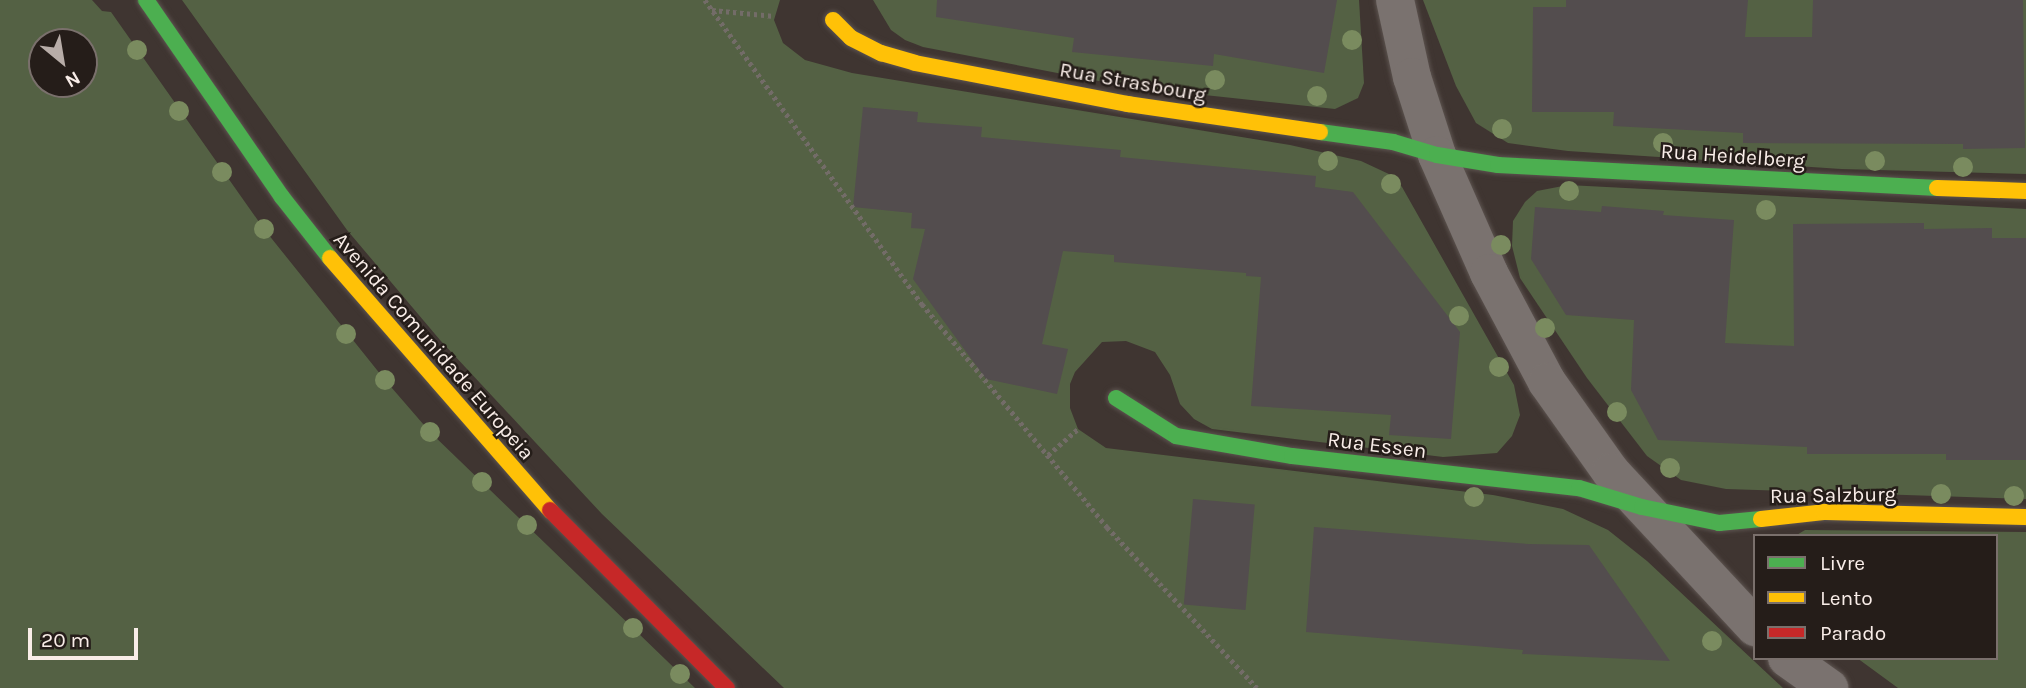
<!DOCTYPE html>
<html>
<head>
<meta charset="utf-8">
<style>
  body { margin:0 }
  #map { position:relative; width:2026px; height:688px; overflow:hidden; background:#3f3531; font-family:Karla,sans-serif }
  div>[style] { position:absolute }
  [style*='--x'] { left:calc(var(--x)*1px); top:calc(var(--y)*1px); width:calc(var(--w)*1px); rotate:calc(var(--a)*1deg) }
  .green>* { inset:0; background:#546144 }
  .building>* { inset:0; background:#534d4e; transform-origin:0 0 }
  .path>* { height:4.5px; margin-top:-2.25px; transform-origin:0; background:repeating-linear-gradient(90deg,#736c68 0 3.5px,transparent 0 7px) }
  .roads { filter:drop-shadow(0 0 2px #5c534f) drop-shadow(0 0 2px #5c534f) }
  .street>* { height:38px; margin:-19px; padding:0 19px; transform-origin:19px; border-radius:19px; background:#7a726f }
  .fast>* { height:16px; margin:-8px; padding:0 8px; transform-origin:8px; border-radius:8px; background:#4caf50 }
  .slow>* { height:16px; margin:-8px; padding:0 8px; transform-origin:8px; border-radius:8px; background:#ffc107 }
  .jam>* { height:16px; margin:-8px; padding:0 8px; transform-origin:8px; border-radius:8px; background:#c62828 }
  .trees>* { width:20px; height:20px; margin:-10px; border-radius:50%; background:#7a8b5f }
  span { translate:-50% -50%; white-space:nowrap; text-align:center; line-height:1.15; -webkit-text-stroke:5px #251d19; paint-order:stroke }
  .street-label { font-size:21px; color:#f9ede8 }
  .legend { position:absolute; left:1753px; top:534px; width:245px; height:126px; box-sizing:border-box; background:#251d19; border:2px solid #7a706c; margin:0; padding:9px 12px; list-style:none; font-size:21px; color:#f9ede8 }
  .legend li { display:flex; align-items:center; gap:14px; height:35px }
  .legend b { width:35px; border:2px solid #7a706c }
  .north { position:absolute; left:28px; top:28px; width:70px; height:70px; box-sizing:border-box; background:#251d19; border:2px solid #7a706c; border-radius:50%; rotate:150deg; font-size:19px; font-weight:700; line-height:28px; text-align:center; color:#f9ede8 }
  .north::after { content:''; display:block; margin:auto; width:24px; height:32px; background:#b8ada8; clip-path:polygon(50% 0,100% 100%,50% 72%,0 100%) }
  .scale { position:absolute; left:28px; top:628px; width:110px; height:32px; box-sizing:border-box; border:4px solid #f9ede8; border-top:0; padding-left:9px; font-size:21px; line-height:24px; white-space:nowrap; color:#f9ede8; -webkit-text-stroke:5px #251d19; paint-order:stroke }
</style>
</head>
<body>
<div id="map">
  <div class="green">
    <div style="clip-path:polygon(evenodd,0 0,92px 0,102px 11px,111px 12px,264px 229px,385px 380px,430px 432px,695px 688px,0 688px,0 0,42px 42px,84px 42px,84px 84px,42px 84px,42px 42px)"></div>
    <div style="clip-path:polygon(182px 0,780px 0,774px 20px,783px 43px,805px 60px,852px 73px,1290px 145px,1361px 161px,1391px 175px,1402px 187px,1514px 385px,1520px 415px,1512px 436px,1497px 453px,1443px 457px,1212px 429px,1194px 419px,1180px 404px,1170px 375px,1155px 352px,1126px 341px,1102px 342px,1075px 372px,1070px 384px,1070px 408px,1078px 429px,1106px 448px,1493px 495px,1563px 509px,1608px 530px,1647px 561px,1783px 688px,784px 688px,602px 514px,440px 340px,347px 230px)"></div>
    <div style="clip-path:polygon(873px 0,1359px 0,1364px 83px,1358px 98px,1335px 109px,1130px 87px,923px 47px,905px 40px,891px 30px)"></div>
    <div style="clip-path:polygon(1423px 0,2026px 0,2026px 174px,1841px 169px,1568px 151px,1508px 143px,1476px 123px,1456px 86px)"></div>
    <div style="clip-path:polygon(1568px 185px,2026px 209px,2026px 499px,1726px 489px,1681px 480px,1647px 456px,1587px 378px,1520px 278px,1512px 246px,1513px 221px,1525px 202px,1537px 191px)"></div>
    <div style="clip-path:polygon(1805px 530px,2026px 532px,2026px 688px,1898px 688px,1857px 658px,1996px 658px,1996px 536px,1795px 536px)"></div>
  </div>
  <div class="building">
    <div style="clip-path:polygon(937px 0,1337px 0,1324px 73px,1214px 54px,1213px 66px,1072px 52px,1074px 38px,936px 17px)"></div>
    <div style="clip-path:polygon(1566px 0,1748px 0,1745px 37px,1812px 37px,1813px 0,2023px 0,2025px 148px,1963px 149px,1963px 144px,1743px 143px,1743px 133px,1613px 126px,1614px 112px,1532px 112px,1533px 7px,1566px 7px)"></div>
    <div style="clip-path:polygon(863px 107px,918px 112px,917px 122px,982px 127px,981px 137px,1121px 150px,1120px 157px,1316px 176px,1315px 187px,1353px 192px,1460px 332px,1451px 439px,1389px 435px,1391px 415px,1251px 406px,1261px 277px,1246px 276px,1246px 273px,1114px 262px,1114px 255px,1063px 251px,1042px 344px,1068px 349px,1057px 394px,986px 379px,913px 279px,925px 229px,911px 228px,912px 213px,853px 207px)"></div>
    <div style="clip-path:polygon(1602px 206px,1664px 211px,1663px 215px,1734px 220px,1725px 343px,1794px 346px,1793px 224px,1924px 223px,1924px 229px,1992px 228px,1992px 238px,2026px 238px,2026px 460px,1946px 460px,1946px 454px,1807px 454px,1807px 447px,1658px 440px,1631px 390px,1634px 320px,1566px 315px,1531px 259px,1535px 207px,1601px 212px)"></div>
    <div style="left:1193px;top:499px;width:62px;height:106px;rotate:5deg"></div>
    <div style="clip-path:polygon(1314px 527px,1528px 544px,1589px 545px,1670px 661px,1522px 654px,1523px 650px,1306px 632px)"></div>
  </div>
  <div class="path">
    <div style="--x:705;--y:0;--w:374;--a:54.5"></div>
    <div style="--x:922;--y:304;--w:290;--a:50.3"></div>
    <div style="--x:1107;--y:527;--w:220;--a:47"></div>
    <div style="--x:712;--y:10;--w:62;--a:5.5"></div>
    <div style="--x:1048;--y:455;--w:40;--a:-41"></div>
  </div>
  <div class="roads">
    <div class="street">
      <div style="--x:1395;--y:0;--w:79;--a:77.6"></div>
      <div style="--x:1412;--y:77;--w:82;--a:72.2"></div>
      <div style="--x:1437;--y:155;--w:129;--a:66.2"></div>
      <div style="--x:1489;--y:273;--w:123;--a:62"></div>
      <div style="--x:1547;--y:382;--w:110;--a:54.6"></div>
      <div style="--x:1611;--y:472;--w:212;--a:47.1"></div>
      <div style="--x:1787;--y:658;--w:52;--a:35.5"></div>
    </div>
    <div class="fast">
      <div style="--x:146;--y:0;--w:239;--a:55.4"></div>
      <div style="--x:282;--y:197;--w:78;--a:51.8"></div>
      <div style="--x:1320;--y:132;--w:74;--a:7.8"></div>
      <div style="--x:1393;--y:142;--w:46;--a:16.5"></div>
      <div style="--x:1437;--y:155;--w:62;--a:9.3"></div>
      <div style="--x:1498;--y:165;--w:440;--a:3"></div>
      <div style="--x:1116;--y:398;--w:71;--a:32.3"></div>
      <div style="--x:1176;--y:436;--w:118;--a:9.8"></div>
      <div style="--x:1292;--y:456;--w:289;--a:6.4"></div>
      <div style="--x:1579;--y:488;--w:66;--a:16.8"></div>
      <div style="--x:1642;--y:507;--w:79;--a:11.7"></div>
      <div style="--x:1719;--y:523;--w:42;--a:-5.4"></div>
    </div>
    <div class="slow">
      <div style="--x:833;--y:20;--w:25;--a:45"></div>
      <div style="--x:851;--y:38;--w:34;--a:27"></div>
      <div style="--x:881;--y:53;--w:35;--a:16"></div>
      <div style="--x:915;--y:63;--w:217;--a:10.9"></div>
      <div style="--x:1128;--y:104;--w:194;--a:8.3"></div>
      <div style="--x:1937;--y:188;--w:89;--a:1.9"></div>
      <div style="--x:330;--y:258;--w:335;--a:48.9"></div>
      <div style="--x:1761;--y:519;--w:63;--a:-6.3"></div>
      <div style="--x:1824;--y:512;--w:202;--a:1.4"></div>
    </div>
    <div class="jam">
      <div style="--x:550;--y:510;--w:251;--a:45.2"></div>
    </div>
  </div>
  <div class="trees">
    <div style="left:1352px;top:40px"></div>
    <div style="left:137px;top:50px"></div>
    <div style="left:1215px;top:80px"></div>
    <div style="left:1317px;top:96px"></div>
    <div style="left:179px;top:111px"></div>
    <div style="left:1502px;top:129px"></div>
    <div style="left:1663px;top:143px"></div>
    <div style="left:1328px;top:161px"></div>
    <div style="left:1875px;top:161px"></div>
    <div style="left:1963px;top:167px"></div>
    <div style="left:222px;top:172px"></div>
    <div style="left:1391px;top:184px"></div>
    <div style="left:1569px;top:191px"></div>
    <div style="left:1766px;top:210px"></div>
    <div style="left:264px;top:229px"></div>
    <div style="left:1501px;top:245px"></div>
    <div style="left:1459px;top:316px"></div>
    <div style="left:1545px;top:328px"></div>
    <div style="left:346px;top:334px"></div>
    <div style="left:1499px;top:367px"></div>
    <div style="left:385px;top:380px"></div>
    <div style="left:1617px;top:412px"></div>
    <div style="left:430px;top:432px"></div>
    <div style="left:1670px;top:468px"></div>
    <div style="left:482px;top:482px"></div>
    <div style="left:1941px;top:494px"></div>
    <div style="left:2014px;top:496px"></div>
    <div style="left:1474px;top:497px"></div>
    <div style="left:527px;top:525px"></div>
    <div style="left:633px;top:628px"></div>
    <div style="left:1712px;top:641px"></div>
    <div style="left:680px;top:674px"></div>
  </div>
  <div class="street-label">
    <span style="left:1133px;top:82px;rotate:10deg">Rua Strasbourg</span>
    <span style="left:1733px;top:156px;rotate:4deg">Rua Heidelberg</span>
    <span style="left:434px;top:346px;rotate:49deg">Avenida Comunidade Europeia</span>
    <span style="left:1377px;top:445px;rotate:7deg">Rua Essen</span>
    <span style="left:1833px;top:495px;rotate:-1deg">Rua Salzburg</span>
  </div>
  <ul class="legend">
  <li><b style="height:9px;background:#4caf50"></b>Livre</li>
  <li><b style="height:9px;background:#ffc107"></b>Lento</li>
  <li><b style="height:9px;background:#c62828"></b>Parado</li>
  </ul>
  <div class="north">N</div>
  <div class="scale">20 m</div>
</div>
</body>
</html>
